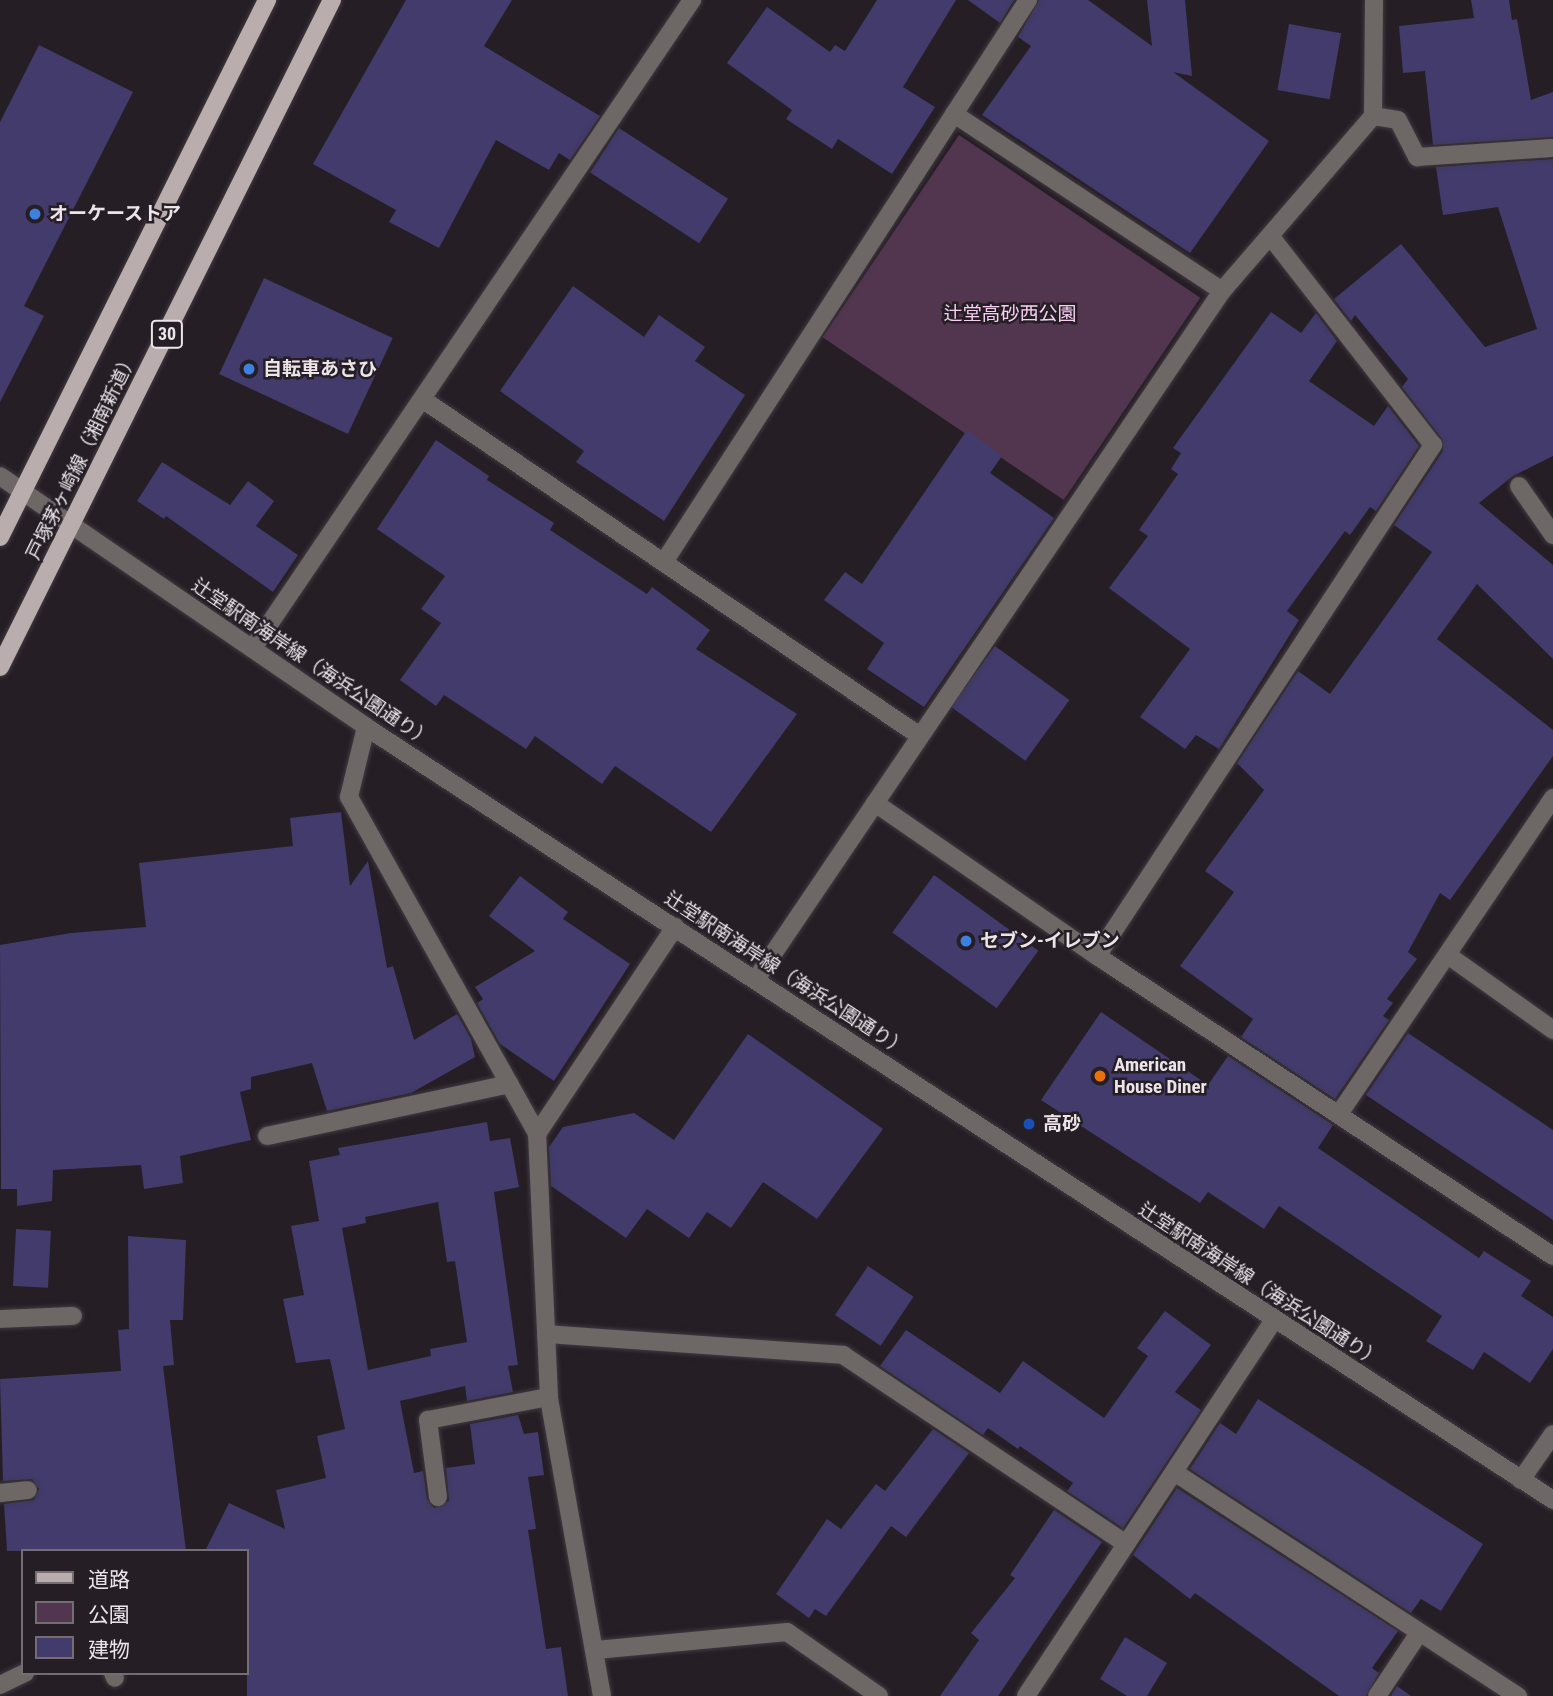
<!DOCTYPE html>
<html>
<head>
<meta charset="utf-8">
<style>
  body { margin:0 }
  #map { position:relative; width:1553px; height:1696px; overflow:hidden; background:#251e25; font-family:"Roboto Condensed","Noto Sans JP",sans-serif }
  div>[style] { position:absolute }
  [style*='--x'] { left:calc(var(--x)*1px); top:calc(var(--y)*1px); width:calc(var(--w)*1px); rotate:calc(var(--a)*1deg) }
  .green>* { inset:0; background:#52364f; transform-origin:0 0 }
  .building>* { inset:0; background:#423b6c; transform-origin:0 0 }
  .roads { filter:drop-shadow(0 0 2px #413a41) drop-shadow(0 0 2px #413a41) }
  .service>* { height:18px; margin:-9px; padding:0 9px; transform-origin:9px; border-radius:9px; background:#6d6766 }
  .minor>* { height:18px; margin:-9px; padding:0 9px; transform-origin:9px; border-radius:9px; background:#6d6766 }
  .tertiary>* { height:18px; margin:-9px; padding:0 9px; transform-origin:9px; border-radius:9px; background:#6d6766 }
  .primary>* { height:18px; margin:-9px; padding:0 9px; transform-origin:9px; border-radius:9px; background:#baadad }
  .dots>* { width:19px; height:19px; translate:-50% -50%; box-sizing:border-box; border:4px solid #251e25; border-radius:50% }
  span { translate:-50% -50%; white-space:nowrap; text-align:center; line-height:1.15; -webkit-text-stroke:5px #251e25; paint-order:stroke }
  .shield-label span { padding:2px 5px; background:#251e25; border:2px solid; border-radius:5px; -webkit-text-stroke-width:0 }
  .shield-label { font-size:18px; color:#ebe5ea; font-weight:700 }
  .poi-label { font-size:19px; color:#ebe5ea; font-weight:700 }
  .left { translate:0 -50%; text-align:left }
  .park-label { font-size:19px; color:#f8cef3 }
  .street-label { font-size:19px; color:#ebe5ea }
  .legend { position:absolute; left:21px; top:1549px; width:228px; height:126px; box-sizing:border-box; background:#251e25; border:2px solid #746e74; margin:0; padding:9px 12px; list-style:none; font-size:21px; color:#ebe5ea }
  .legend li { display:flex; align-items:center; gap:14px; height:35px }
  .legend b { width:35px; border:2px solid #746e74 }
</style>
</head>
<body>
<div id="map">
  <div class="green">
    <div style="left:959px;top:135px;width:291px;height:244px;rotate:34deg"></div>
  </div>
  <div class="building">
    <div style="clip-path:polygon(406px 0,512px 0,484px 46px,600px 116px,570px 160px,559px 153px,549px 170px,496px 140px,439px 248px,389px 222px,396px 210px,313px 164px)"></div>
    <div style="clip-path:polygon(877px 0,956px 0,903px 87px,935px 107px,892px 174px,838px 139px,832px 149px,786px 119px,792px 110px,727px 63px,767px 7px,830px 52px,835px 45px,845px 51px)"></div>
    <div style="clip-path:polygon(968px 0,1014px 0,1000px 23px)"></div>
    <div style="clip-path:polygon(1039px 0,1088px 0,1152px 46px,1147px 0,1185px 0,1192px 76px,1173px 72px,1269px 141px,1190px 253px,982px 115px,1031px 46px,1018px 37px)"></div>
    <div style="clip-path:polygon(1471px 0,1509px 0,1512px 20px,1517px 19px,1531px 100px,1553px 92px,1553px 137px,1433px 145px,1425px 71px,1403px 73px,1399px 26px,1474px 18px)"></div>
    <div style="left:1289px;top:24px;width:53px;height:67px;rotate:10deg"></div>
    <div style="clip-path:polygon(39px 45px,133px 92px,24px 306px,44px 316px,0 402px,0 122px)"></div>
    <div style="left:619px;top:128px;width:130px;height:53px;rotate:33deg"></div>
    <div style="clip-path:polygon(1553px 159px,1553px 456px,1513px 476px,1479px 503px,1553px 565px,1553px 659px,1477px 584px,1437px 639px,1553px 730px,1553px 756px,1450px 900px,1440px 893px,1408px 952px,1417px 959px,1387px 999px,1393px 1003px,1383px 1016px,1389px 1020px,1335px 1099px,1241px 1037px,1253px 1019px,1180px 966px,1234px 892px,1205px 871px,1264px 790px,1237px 763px,1298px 671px,1330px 694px,1432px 552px,1394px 525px,1443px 451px,1442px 439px,1402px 387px,1408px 379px,1355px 315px,1351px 321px,1334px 299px,1401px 244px,1485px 347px,1537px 329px,1498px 207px,1443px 215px,1436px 167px)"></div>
    <div style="left:264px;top:278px;width:142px;height:106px;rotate:25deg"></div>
    <div style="clip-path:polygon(573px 286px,644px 337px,659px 315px,705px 347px,695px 361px,745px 395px,664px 521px,576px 462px,584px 451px,500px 391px)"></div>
    <div style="clip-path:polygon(1271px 312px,1301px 333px,1316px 313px,1337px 341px,1309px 381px,1374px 426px,1388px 406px,1419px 446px,1376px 511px,1370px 507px,1350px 535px,1345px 531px,1287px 611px,1299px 620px,1219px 749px,1196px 735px,1185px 749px,1140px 717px,1190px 649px,1109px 588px,1148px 536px,1139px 530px,1178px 474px,1171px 469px,1181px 453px,1173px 448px)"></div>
    <div style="clip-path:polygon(967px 430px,1002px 456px,990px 473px,1054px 518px,924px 707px,867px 669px,884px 643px,824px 600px,845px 572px,862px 584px)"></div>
    <div style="clip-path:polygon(436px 440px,489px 476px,487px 480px,554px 523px,550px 530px,647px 594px,652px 587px,710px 630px,696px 649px,797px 714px,711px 832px,615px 766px,602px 784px,535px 736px,526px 749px,444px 695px,436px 706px,400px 680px,441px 623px,421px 609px,445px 576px,377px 529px)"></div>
    <div style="clip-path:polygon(162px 462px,230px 505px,248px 481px,274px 501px,256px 526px,298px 555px,273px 592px,166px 516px,164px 519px,137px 501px)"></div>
    <div style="left:995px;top:646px;width:92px;height:75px;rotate:36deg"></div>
    <div style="clip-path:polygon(341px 812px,350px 886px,368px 861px,387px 968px,393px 966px,414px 1040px,457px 1014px,471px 1039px,475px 1057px,411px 1093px,327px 1111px,312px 1063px,251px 1077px,251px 1089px,240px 1092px,251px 1140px,180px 1156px,183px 1183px,144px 1189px,141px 1165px,53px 1170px,52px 1201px,17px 1206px,17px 1189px,1px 1189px,0 945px,71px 933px,146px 927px,139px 863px,293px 846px,290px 818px)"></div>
    <div style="left:934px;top:875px;width:129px;height:71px;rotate:36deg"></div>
    <div style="clip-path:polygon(520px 876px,568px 912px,563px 919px,630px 964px,554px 1081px,500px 1044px,477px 1003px,483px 999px,475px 987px,535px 951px,489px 916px)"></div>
    <div style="clip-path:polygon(1101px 1012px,1208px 1085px,1228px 1056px,1333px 1125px,1318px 1148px,1479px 1258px,1484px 1251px,1531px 1281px,1521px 1296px,1553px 1317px,1553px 1349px,1530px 1383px,1484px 1352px,1473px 1370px,1426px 1341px,1442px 1316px,1279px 1206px,1264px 1229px,1208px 1192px,1200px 1203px,1041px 1100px)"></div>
    <div style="clip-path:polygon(1408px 1033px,1553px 1130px,1553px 1220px,1366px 1095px)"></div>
    <div style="clip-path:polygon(748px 1034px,883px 1129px,817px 1219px,763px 1182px,731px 1228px,707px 1212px,689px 1238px,647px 1209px,626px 1238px,551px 1186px,549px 1147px,563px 1127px,634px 1113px,674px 1140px)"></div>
    <div style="clip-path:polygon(evenodd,487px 1122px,490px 1141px,510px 1138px,519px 1187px,494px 1192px,518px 1365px,508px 1366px,513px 1392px,467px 1401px,465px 1386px,400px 1401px,414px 1473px,423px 1471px,427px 1499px,434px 1508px,449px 1501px,446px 1468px,475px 1464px,470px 1424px,518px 1415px,524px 1434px,538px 1432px,544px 1475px,528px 1477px,536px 1529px,528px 1530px,546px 1649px,561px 1647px,568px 1696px,247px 1696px,247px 1551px,205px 1551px,229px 1503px,285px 1529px,276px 1490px,326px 1478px,317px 1436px,345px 1429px,330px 1359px,296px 1363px,283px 1299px,304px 1295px,291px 1226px,319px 1221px,309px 1161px,340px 1155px,338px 1148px,487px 1122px,438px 1202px,447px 1262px,455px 1261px,467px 1342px,430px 1349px,431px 1356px,368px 1370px,342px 1228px,366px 1223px,365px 1217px,438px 1202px)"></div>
    <div style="left:16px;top:1229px;width:35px;height:57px;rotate:3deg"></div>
    <div style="clip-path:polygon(128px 1236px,186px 1240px,183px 1320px,170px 1320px,174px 1365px,163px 1366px,186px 1551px,7px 1551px,4px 1504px,34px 1500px,39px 1489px,32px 1479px,3px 1481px,0 1379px,121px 1371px,118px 1330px,129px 1329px)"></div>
    <div style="left:868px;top:1266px;width:55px;height:59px;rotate:34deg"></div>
    <div style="clip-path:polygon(1165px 1311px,1211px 1345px,1175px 1392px,1201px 1410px,1123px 1528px,1067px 1491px,1073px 1483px,1020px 1446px,1018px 1449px,988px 1428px,983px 1435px,880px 1366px,906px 1330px,1000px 1393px,1023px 1361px,1104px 1418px,1148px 1356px,1137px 1348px)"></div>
    <div style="clip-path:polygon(1258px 1399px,1483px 1544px,1441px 1611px,1421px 1599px,1411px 1613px,1190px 1469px,1220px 1423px,1236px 1434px)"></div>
    <div style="clip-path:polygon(933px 1429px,969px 1453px,906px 1537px,891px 1526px,826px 1616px,815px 1609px,809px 1618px,776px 1594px,827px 1519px,841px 1529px,876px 1484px,885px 1491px)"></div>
    <div style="clip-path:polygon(1177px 1488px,1398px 1631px,1372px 1668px,1379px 1673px,1366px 1696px,1339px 1696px,1195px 1593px,1190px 1599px,1133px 1555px)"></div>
    <div style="clip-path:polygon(1054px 1510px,1102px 1542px,998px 1696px,940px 1696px,979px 1640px,971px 1633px,1015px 1578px,1010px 1575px)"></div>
    <div style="clip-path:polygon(1125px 1637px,1167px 1663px,1147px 1696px,1127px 1696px,1100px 1679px)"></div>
    <div style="clip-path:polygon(1397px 1686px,1411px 1696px,1391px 1696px)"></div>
  </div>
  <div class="roads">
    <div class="service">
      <div style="--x:1373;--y:116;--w:25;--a:9"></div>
      <div style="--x:1398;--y:120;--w:42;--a:62.8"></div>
      <div style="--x:1417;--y:157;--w:135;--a:-3.8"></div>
      <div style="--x:1519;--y:486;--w:60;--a:55.2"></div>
      <div style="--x:1449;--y:956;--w:128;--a:35.4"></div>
      <div style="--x:267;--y:1136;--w:248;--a:-12.1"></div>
      <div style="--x:0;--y:1493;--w:28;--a:-6"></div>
      <div style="--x:438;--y:1497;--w:78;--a:-97.4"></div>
      <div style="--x:428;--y:1420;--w:123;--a:-10.8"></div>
      <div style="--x:113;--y:1673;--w:5;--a:68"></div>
      <div style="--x:0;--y:1685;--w:28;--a:-26"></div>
    </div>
    <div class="minor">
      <div style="--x:954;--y:114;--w:321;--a:33.4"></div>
      <div style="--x:422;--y:399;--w:601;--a:34.09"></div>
      <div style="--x:664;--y:562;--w:670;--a:-57.07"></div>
      <div style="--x:253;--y:648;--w:783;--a:-55.88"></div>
      <div style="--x:366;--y:727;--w:72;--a:103.7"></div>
      <div style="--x:349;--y:797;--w:386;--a:60.8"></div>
      <div style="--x:875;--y:803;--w:270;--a:34.6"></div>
      <div style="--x:1097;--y:956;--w:546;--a:33.34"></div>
      <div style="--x:1097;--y:956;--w:612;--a:-56.67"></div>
      <div style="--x:1433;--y:445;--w:264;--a:-127.9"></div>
      <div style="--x:756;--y:979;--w:831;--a:-55.89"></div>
      <div style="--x:1222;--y:291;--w:231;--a:-49.2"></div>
      <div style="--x:1373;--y:116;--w:116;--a:-89.5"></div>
      <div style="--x:1339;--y:1114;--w:382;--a:-55.9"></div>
      <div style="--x:0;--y:1319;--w:73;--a:-2.4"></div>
      <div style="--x:546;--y:1334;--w:298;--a:4"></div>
      <div style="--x:843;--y:1355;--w:340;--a:33.7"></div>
      <div style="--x:1174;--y:1472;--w:411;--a:33.1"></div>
      <div style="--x:1521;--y:1480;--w:56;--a:-55.2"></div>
      <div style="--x:596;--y:1650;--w:192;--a:-5.4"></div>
      <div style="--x:787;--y:1632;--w:112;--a:34.8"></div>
      <div style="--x:602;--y:1696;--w:304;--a:-100.1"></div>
      <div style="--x:549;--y:1397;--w:263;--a:-92.6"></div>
      <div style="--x:537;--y:1134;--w:249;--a:-56.3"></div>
      <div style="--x:1026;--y:1696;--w:450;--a:-56.6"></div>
      <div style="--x:1377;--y:1696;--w:76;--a:-56.3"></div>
    </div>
    <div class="tertiary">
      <div style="--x:0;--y:476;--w:444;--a:34.4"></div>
      <div style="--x:366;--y:727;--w:1417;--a:33.07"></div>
    </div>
    <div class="primary">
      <div style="--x:0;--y:537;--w:600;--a:-63.56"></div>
      <div style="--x:0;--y:667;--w:745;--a:-63.54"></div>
    </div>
  </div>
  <div class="dots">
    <div style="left:35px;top:214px;background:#3f7fe0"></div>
    <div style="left:249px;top:369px;background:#3f7fe0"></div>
    <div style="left:966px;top:941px;background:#3f7fe0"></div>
    <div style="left:1100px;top:1076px;background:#e8710a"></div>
    <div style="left:1029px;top:1124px;background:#1a4fb4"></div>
  </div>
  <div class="shield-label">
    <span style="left:167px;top:334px">30</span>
  </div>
  <div class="poi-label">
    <span class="left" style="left:49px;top:214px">オーケーストア</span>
    <span class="left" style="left:263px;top:369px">自転車あさひ</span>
    <span class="left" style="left:980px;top:941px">セブン-イレブン</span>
    <span class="left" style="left:1114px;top:1076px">American<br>House Diner</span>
    <span class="left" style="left:1043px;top:1124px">高砂</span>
  </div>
  <div class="park-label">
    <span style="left:1010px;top:314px">辻堂高砂西公園</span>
  </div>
  <div class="street-label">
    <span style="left:82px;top:456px;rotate:-64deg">戸塚茅ヶ崎線（湘南新道）</span>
    <span style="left:312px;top:663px;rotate:34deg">辻堂駅南海岸線（海浜公園通り）</span>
    <span style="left:786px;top:974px;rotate:33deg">辻堂駅南海岸線（海浜公園通り）</span>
    <span style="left:1260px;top:1285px;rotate:33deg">辻堂駅南海岸線（海浜公園通り）</span>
  </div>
  <ul class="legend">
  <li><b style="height:9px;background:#baadad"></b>道路</li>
  <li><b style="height:19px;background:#52364f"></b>公園</li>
  <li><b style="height:19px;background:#423b6c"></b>建物</li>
  </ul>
</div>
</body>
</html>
